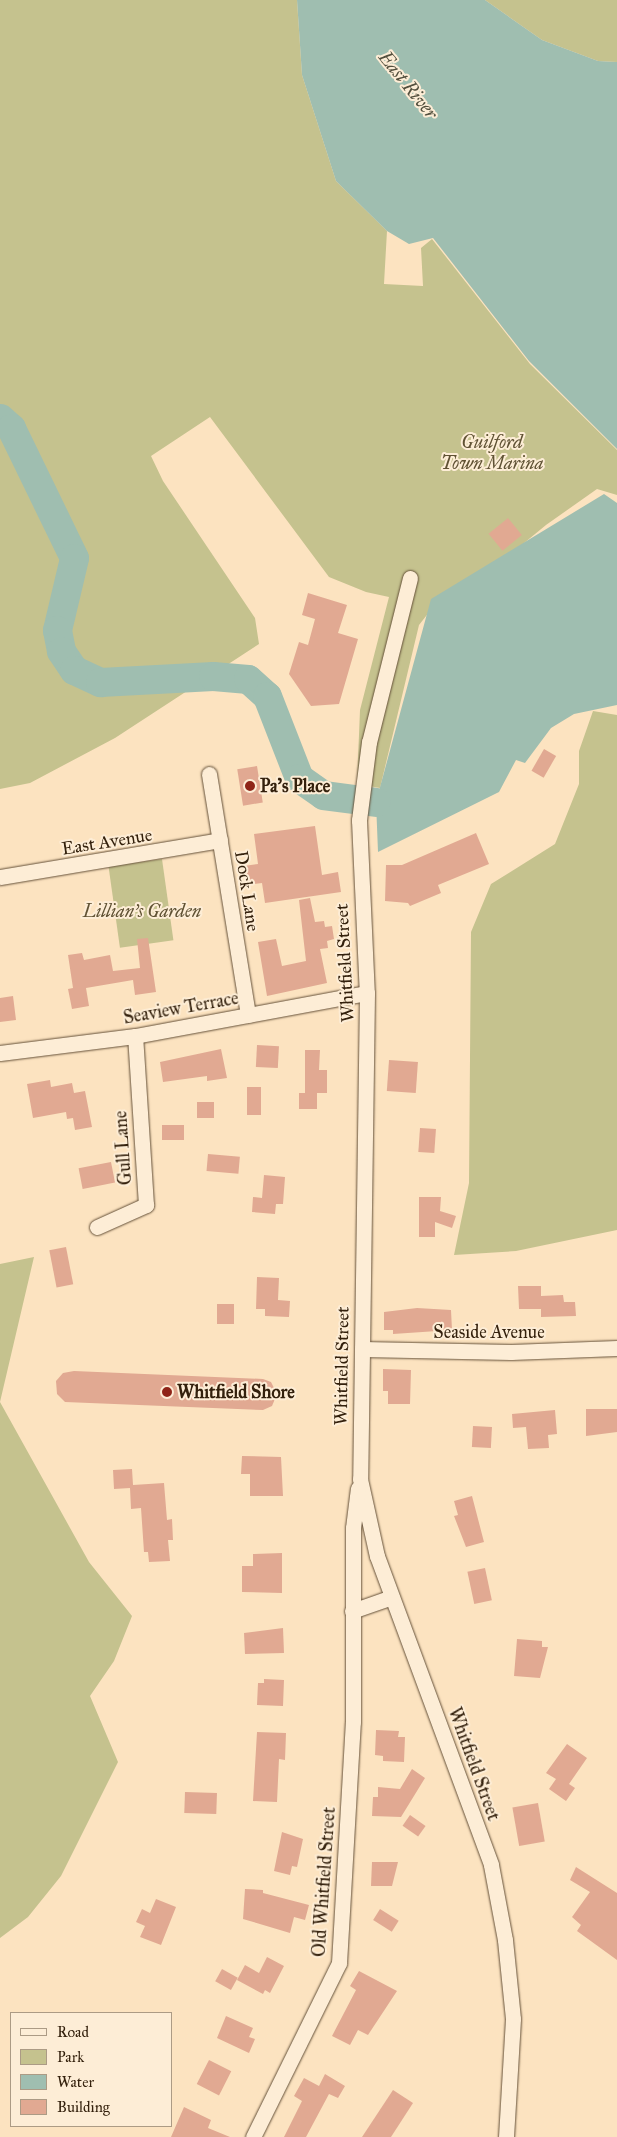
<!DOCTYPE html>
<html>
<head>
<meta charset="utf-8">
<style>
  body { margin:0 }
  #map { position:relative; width:617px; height:2137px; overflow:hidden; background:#fce3c0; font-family:"IM FELL Great Primer",serif }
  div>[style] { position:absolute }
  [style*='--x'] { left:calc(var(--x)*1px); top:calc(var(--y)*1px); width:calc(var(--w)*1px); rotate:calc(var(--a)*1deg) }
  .green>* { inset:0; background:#c5c28e; transform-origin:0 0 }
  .water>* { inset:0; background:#9fbeb0 }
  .river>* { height:29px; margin:-14.5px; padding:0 14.5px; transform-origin:14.5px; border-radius:14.5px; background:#9fbeb0 }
  .building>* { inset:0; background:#e1a992; transform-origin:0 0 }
  .roads { filter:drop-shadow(0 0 1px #655139) drop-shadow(0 0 1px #655139) }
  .street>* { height:15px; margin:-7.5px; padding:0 7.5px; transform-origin:7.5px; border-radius:7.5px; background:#fdedd6 }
  .dots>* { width:14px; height:14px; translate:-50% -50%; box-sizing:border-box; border:2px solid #fdedd6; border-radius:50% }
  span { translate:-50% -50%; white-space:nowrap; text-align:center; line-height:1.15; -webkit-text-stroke:4px #fdedd6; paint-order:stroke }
  .park-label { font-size:18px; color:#5f5133; font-style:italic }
  .poi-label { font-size:18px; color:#33200c; font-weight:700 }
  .left { translate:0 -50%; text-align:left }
  .street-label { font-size:18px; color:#33200c }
  .water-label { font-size:19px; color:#534f3d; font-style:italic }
  .legend { position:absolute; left:10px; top:2012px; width:162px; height:115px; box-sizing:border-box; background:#fdedd6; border:1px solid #ac9b85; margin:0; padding:6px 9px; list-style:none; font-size:15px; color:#33200c }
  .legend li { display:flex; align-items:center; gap:10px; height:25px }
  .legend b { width:25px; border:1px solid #ac9b85 }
</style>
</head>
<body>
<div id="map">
  <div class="green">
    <div style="clip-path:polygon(0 0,297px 0,302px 75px,336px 181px,387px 231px,384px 284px,423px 286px,421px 248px,432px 239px,530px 364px,617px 450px,617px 495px,597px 489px,546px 525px,466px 591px,430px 611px,419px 625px,380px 788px,357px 784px,360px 710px,389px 597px,366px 592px,329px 577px,210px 417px,151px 456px,163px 481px,255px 618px,259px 644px,115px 738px,30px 783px,0 789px)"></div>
    <div style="clip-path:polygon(485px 0,617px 0,617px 62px,598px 61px,542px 40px)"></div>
    <div style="clip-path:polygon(593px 711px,617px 715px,617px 1230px,516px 1251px,454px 1255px,469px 1183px,471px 932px,491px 884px,555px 844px,579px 784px,579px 751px)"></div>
    <div style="left:162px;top:859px;width:82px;height:54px;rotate:82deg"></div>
    <div style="clip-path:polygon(34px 1257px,0 1402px,89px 1562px,132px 1616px,114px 1661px,90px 1696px,118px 1762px,61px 1876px,28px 1917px,0 1938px,0 1264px)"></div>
  </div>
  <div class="water">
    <div style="clip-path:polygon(297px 0,485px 0,542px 40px,598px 61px,617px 62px,617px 449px,529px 361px,433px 238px,409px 244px,387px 231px,336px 181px,302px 75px)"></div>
    <div style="clip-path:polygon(604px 494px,617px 503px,617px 705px,574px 714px,551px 728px,525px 763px,516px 760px,499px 792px,378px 852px,376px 802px,431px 599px)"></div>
  </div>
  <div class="river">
    <div style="--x:0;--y:418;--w:15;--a:42"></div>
    <div style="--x:11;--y:428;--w:144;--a:64.1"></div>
    <div style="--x:74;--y:558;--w:74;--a:103.3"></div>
    <div style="--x:57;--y:630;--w:21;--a:79"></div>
    <div style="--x:61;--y:651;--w:23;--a:56"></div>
    <div style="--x:74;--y:670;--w:29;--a:25"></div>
    <div style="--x:100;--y:682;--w:113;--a:-3"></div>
    <div style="--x:213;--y:676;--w:35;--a:5"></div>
    <div style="--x:248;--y:679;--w:25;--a:42"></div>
    <div style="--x:267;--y:696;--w:88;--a:68.7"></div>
    <div style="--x:299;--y:778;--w:29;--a:35"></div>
    <div style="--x:323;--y:795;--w:53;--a:7.5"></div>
  </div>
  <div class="building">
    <div style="left:508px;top:518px;width:22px;height:25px;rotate:51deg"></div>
    <div style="clip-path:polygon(308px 593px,347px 605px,338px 633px,358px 639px,339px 704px,311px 706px,289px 674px,299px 642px,308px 645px,315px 619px,302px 615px)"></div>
    <div style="left:544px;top:749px;width:14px;height:25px;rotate:30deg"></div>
    <div style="left:257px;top:766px;width:37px;height:20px;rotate:81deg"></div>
    <div style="clip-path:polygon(315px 826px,322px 875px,338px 872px,341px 892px,265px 903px,262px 883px,247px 885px,244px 866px,258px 864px,254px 834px)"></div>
    <div style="clip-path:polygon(476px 833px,489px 864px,438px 885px,441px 893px,410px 906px,408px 903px,385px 901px,386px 865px,402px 865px)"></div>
    <div style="clip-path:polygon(310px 898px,315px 922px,324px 921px,325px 927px,332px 926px,334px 939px,327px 941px,328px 948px,320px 949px,327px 983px,267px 996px,258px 942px,276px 939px,282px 966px,306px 961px,299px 900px)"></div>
    <div style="clip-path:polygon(148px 938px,156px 992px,135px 995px,133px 980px,86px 988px,89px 1006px,72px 1009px,68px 989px,73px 988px,68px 955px,82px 953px,84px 960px,110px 955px,113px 971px,140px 968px,137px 939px)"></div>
    <div style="clip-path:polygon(13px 996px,16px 1020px,0 1022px,0 998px)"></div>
    <div style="left:257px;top:1045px;width:22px;height:22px;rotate:3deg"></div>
    <div style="clip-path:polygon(221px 1049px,227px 1078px,207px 1081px,207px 1076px,163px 1082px,160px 1062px)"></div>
    <div style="clip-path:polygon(305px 1050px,320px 1050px,319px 1070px,327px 1070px,327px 1093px,317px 1093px,317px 1109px,299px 1109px,299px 1093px,305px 1093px)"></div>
    <div style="left:389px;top:1060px;width:29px;height:31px;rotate:4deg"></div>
    <div style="clip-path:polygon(50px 1080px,51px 1087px,72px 1083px,74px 1093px,85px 1091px,92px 1127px,75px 1130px,73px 1118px,67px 1119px,66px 1112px,33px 1118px,27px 1084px)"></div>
    <div style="left:247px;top:1087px;width:14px;height:28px"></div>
    <div style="left:214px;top:1102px;width:16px;height:17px;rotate:90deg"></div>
    <div style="left:162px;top:1125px;width:22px;height:15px"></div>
    <div style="left:420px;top:1128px;width:16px;height:24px;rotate:4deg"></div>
    <div style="left:208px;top:1154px;width:32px;height:17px;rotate:5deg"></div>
    <div style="left:111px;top:1162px;width:21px;height:33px;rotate:79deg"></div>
    <div style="clip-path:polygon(264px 1175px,285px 1177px,283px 1204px,276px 1204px,275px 1214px,252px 1212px,253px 1197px,262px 1198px)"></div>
    <div style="clip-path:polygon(419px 1197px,441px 1197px,440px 1211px,456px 1216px,452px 1228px,435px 1222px,435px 1237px,419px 1237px)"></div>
    <div style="left:66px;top:1247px;width:38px;height:17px;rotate:79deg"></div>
    <div style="clip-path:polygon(257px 1277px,279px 1278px,278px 1300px,290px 1301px,289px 1317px,265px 1316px,265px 1309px,256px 1309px)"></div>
    <div style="clip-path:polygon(518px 1286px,541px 1286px,541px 1296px,563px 1295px,564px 1302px,575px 1302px,576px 1316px,541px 1317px,541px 1309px,519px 1309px)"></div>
    <div style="left:217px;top:1304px;width:17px;height:20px"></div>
    <div style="clip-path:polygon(417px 1308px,451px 1310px,452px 1330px,393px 1334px,393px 1330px,384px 1330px,384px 1312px)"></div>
    <div style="clip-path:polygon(383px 1369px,411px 1370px,410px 1404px,388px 1404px,388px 1391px,383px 1391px)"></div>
    <div style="clip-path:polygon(74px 1371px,263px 1379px,271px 1382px,277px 1394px,272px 1406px,263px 1410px,65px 1402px,57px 1394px,56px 1381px,63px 1373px)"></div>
    <div style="clip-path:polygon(586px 1409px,617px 1409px,617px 1432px,586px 1436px)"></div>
    <div style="clip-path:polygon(555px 1410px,557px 1434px,548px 1435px,549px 1448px,528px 1449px,526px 1427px,513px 1428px,512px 1414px)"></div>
    <div style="left:473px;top:1426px;width:19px;height:21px;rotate:3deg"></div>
    <div style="clip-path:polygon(242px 1456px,281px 1457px,283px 1496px,250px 1496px,250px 1474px,241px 1474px)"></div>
    <div style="clip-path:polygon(132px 1469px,133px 1485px,164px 1483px,167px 1520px,172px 1519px,173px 1540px,168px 1540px,170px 1561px,149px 1562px,148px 1552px,144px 1552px,141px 1508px,131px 1509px,130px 1488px,114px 1489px,113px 1470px)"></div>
    <div style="clip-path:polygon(472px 1496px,484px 1542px,466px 1547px,454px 1516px,458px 1515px,454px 1501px)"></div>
    <div style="clip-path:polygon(282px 1553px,282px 1593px,242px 1592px,242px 1566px,253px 1566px,253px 1554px)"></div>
    <div style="left:485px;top:1568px;width:33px;height:18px;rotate:78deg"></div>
    <div style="clip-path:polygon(283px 1628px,284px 1653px,245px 1654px,244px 1633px)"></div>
    <div style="clip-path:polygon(517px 1639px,542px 1641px,542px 1647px,548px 1647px,540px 1678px,514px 1676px)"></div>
    <div style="clip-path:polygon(264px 1679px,284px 1680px,283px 1706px,257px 1705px,258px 1683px,264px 1683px)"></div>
    <div style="clip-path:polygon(376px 1730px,399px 1731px,398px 1737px,405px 1737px,404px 1762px,383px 1761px,383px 1756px,375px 1755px)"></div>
    <div style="clip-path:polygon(257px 1732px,286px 1733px,285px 1760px,279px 1759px,277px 1802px,253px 1801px)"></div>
    <div style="clip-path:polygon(567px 1744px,587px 1758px,569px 1784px,575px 1788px,566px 1801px,549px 1789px,556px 1779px,546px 1773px)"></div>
    <div style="clip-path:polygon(412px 1769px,425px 1778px,401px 1817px,372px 1816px,373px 1797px,378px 1797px,378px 1787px,400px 1789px)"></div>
    <div style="left:185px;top:1792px;width:32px;height:21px;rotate:2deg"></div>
    <div style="left:538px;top:1803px;width:39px;height:26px;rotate:80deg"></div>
    <div style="left:410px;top:1815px;width:19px;height:13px;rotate:35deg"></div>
    <div style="clip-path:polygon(282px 1832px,303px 1839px,297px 1867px,292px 1866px,290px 1875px,274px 1871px)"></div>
    <div style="clip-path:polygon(372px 1862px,398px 1862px,392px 1886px,371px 1886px)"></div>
    <div style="clip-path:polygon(576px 1867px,617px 1893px,617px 1960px,577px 1931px,581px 1925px,572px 1917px,590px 1892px,570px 1880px)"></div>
    <div style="clip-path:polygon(245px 1889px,263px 1890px,263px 1893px,309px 1905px,305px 1920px,294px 1917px,290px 1933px,243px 1919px)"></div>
    <div style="clip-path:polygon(156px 1899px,176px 1907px,161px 1945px,140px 1937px,145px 1926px,136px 1922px,142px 1909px,150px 1913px)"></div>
    <div style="left:380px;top:1909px;width:22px;height:13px;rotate:32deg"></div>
    <div style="clip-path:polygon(267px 1957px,284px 1966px,270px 1993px,265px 1990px,263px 1994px,237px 1980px,245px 1965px,259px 1973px)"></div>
    <div style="left:222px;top:1969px;width:18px;height:14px;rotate:29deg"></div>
    <div style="clip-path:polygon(359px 1971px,397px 1991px,368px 2035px,358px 2030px,350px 2045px,332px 2036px,356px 1990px,350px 1986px)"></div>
    <div style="clip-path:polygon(226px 2016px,253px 2028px,249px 2037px,255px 2039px,249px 2053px,217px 2038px)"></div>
    <div style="left:209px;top:2060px;width:25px;height:27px;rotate:27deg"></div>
    <div style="clip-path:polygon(325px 2074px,345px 2086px,338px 2098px,329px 2094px,306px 2137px,284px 2137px,302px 2101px,294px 2096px,304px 2078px,319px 2086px)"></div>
    <div style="clip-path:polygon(393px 2090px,413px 2103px,391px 2137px,362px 2137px)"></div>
    <div style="clip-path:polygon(184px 2107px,211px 2120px,208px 2128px,230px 2137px,171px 2137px)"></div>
  </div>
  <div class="roads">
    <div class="street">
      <div style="--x:410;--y:578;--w:169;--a:104"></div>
      <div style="--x:369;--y:742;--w:79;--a:97.3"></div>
      <div style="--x:359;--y:820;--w:173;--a:87.4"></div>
      <div style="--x:367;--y:993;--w:486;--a:90.8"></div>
      <div style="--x:360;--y:1479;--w:79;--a:77.6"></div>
      <div style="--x:377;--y:1556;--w:329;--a:69.7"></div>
      <div style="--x:491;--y:1865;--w:76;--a:79.4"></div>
      <div style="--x:505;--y:1940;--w:79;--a:84.2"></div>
      <div style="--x:513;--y:2019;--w:118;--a:93.4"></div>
      <div style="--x:209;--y:774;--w:244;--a:80.8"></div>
      <div style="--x:0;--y:877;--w:223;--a:-9.5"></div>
      <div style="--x:0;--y:1053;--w:136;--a:-7.2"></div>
      <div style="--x:135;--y:1036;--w:236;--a:-10.5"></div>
      <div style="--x:97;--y:1227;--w:54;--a:-24.2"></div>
      <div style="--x:146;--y:1205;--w:169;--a:-93.7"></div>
      <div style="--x:362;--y:1349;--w:149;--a:1.2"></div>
      <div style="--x:511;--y:1352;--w:106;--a:-2.2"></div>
      <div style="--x:352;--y:1611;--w:42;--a:-19.3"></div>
      <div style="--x:253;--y:2137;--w:194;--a:-63.7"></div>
      <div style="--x:339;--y:1963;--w:241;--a:-86.7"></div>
      <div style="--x:353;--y:1722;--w:194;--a:-90"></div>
      <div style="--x:353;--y:1528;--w:40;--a:-82.9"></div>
    </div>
  </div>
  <div class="dots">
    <div style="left:250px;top:786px;background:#8f2418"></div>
    <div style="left:167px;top:1392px;background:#8f2418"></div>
  </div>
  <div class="park-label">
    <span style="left:492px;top:453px">Guilford<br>Town Marina</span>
    <span style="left:142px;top:911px">Lillian's Garden</span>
  </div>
  <div class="poi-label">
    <span class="left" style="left:260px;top:786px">Pa's Place</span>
    <span class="left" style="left:177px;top:1392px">Whitfield Shore</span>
  </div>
  <div class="street-label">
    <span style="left:107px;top:842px;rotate:-9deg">East Avenue</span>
    <span style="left:247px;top:891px;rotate:81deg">Dock Lane</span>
    <span style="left:345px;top:963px;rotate:-93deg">Whitfield Street</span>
    <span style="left:181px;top:1008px;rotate:-10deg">Seaview Terrace</span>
    <span style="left:123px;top:1148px;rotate:-94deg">Gull Lane</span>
    <span style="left:489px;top:1332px">Seaside Avenue</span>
    <span style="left:342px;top:1366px;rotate:-89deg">Whitfield Street</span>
    <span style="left:474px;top:1764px;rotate:70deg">Whitfield Street</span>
    <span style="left:324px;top:1882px;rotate:-86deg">Old Whitfield Street</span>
  </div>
  <div class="water-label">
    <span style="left:408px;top:85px;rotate:51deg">East River</span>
  </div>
  <ul class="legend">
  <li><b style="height:6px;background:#fdedd6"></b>Road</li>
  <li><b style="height:14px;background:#c5c28e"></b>Park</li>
  <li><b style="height:14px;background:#9fbeb0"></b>Water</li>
  <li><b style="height:14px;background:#e1a992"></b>Building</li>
  </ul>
</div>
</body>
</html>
